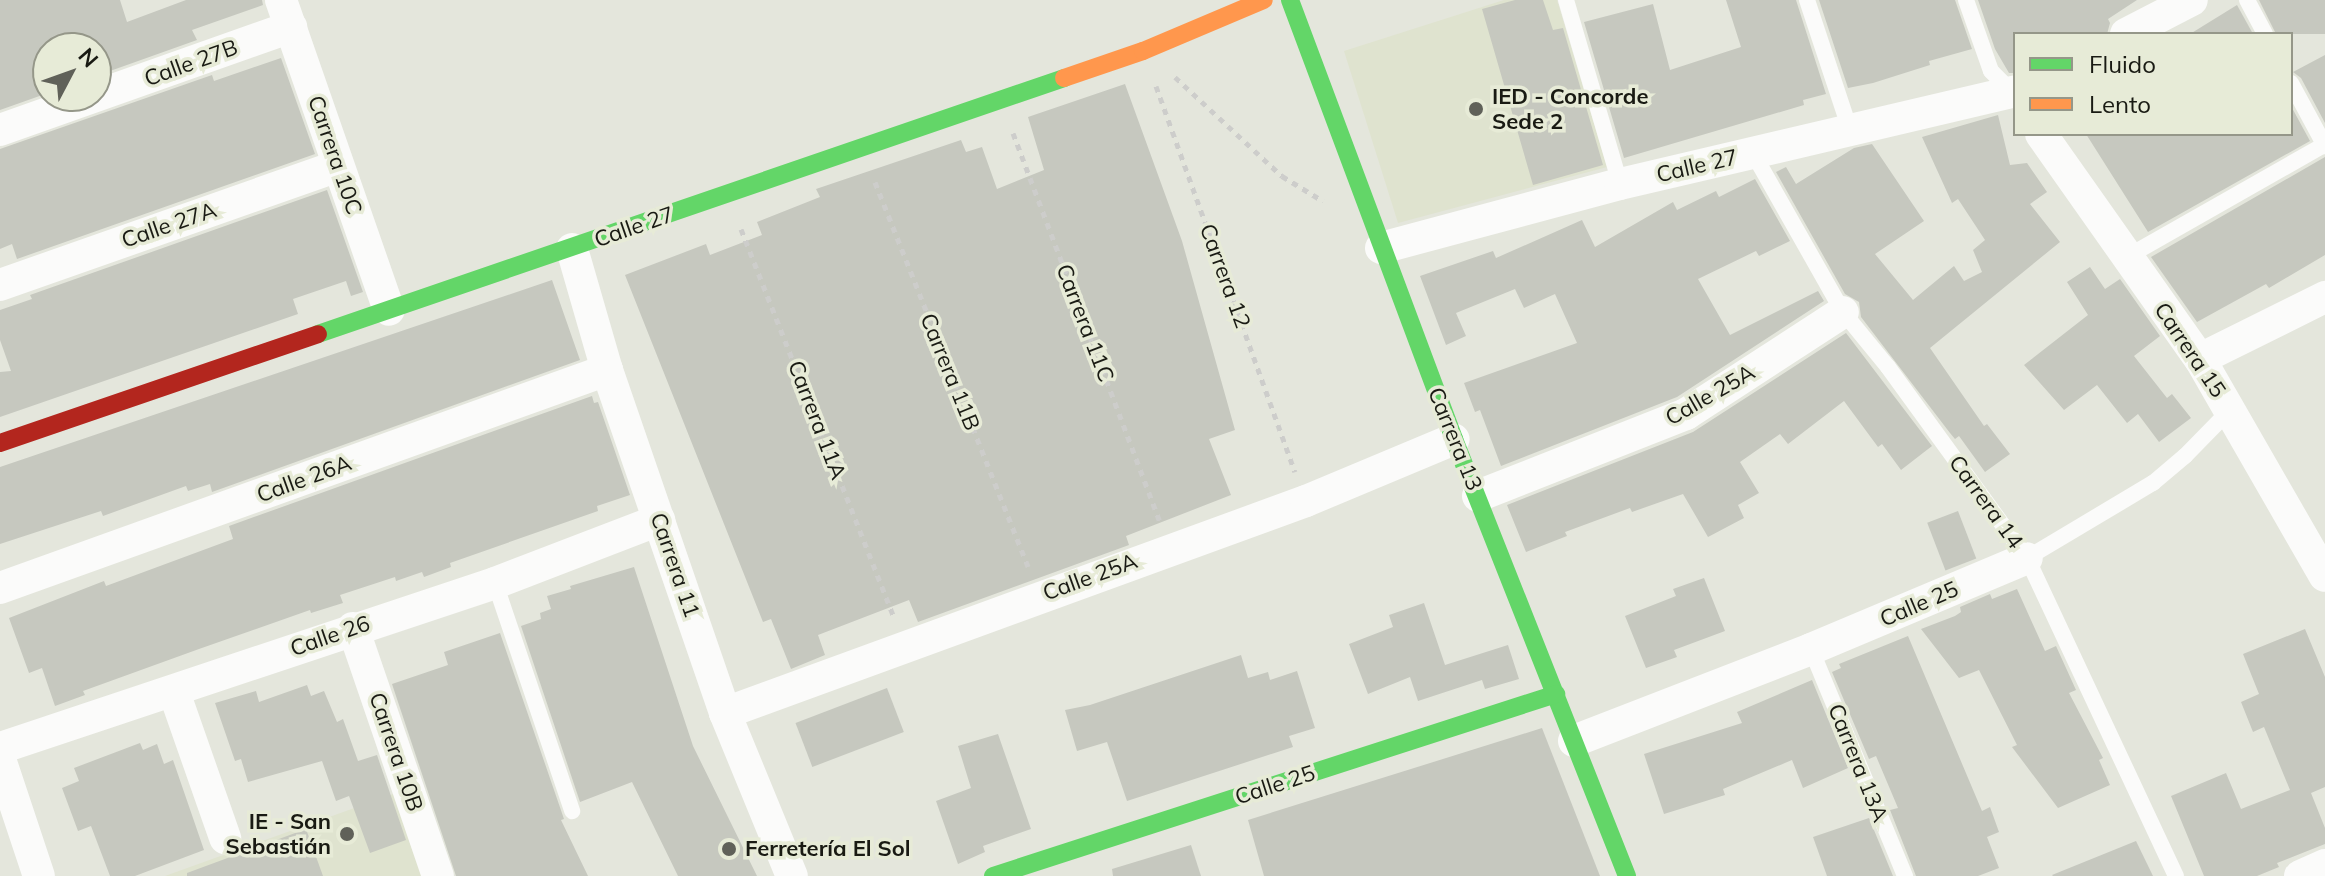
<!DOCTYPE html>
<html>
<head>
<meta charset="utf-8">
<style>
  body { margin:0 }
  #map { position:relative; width:2325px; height:876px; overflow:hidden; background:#e4e6dc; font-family:Mulish,sans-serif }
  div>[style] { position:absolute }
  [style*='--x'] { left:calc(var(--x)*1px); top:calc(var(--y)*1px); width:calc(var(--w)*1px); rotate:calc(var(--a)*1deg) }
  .built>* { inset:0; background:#dfe3cf }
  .building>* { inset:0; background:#c6c8bf; transform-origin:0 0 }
  .path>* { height:5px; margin-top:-2.5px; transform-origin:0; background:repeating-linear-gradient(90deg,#cdcdcb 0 6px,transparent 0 12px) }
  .lane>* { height:16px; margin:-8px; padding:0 8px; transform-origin:8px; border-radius:8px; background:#fbfbfa }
  .street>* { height:32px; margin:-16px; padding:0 16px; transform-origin:16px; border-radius:16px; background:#fbfbfa }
  .fast>* { height:18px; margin:-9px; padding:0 9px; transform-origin:9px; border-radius:9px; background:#63d668 }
  .slow>* { height:18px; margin:-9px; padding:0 9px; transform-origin:9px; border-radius:9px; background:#ff974d }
  .jam>* { height:18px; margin:-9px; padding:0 9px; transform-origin:9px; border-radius:9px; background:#b3261e }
  .dots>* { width:22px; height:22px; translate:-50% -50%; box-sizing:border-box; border:4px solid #e7ebd7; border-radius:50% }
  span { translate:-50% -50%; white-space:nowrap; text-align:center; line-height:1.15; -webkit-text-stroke:7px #e7ebd7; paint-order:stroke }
  .street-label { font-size:22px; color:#191a13 }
  .poi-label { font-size:22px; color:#191a13; font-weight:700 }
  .left { translate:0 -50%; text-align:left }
  .right { translate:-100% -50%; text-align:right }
  .legend { position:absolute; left:2013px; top:32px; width:280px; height:104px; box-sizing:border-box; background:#e7ebd7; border:2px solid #959789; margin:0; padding:10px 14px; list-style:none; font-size:24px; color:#191a13 }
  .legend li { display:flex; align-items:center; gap:16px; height:40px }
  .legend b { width:40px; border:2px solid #959789 }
  .north { position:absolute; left:32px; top:32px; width:80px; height:80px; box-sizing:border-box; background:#e7ebd7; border:2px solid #959789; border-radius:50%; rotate:49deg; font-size:22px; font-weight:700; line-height:32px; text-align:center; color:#191a13 }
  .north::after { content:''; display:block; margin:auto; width:28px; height:36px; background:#606159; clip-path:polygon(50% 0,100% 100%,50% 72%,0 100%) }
</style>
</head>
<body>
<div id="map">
  <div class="built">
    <div style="clip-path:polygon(1504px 0,1557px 0,1607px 167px,1398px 223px,1344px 51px)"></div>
    <div style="clip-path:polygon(399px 792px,427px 876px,165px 876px)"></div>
  </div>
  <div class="building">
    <div style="clip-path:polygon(0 0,120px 0,127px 22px,186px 0,262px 0,263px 5px,192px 30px,197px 40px,96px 76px,96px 48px,48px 48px,48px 93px,0 110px)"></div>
    <div style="clip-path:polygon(1515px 0,1543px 0,1553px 30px,1563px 28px,1603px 165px,1533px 185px,1482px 9px)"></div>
    <div style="clip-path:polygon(1726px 0,1796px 0,1826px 94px,1803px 100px,1804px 105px,1624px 158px,1584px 22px,1653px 4px,1670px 70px,1741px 47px)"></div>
    <div style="clip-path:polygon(1819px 0,1955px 0,1972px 49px,1929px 61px,1930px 65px,1873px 83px,1848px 88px)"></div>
    <div style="clip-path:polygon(1978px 0,2137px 0,2108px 19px,2110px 23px,2107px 34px,2015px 34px,2015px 73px,2009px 73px,1995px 49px)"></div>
    <div style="clip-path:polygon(2259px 0,2325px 0,2325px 34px,2276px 34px)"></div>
    <div style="clip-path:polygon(2237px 5px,2253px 34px,2190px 34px)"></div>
    <div style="clip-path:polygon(2325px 55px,2325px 123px,2301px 78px,2293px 72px)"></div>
    <div style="clip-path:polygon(281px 58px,315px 154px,17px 259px,12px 244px,0 249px,0 149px,212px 75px,214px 81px)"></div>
    <div style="clip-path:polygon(1125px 84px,1182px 241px,1235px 430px,1209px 439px,1231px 495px,1126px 536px,1129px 545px,918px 622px,909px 600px,818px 635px,825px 655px,791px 669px,771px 619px,763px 622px,625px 275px,706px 244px,710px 255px,762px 235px,757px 222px,820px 197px,816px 189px,961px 140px,966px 152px,982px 147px,997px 189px,1044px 170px,1028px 117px)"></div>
    <div style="clip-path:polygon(2291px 106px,2310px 141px,2148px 232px,2086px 134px,2291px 134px)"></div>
    <div style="clip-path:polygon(1998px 115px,2010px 165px,2027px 163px,2047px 192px,2030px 204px,2060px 242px,1930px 348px,1984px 426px,1987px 424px,2010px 454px,1985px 472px,1959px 436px,1955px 439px,1950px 433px,1861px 317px,1859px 302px,1845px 294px,1776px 172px,1786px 167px,1796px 184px,1854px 148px,1872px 144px,1924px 221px,1875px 254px,1913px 300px,1954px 266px,1964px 281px,1982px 272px,1973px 250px,1985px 240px,1958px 199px,1952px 203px,1922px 137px)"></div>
    <div style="clip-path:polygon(2325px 157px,2325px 255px,2269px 288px,2266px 284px,2197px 322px,2151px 257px)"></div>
    <div style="clip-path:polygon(1755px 179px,1790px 241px,1759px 256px,1756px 251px,1698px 279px,1730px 335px,1818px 291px,1824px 301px,1677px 397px,1501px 466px,1480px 410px,1475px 412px,1464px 383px,1577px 343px,1555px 294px,1524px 308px,1515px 289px,1456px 313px,1466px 336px,1446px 345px,1420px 276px,1493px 251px,1496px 258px,1582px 220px,1595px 247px,1673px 202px,1677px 210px,1716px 191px,1719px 197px)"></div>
    <div style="clip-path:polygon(327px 190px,363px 292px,351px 296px,346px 281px,293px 299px,298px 314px,0 417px,0 372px,11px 371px,0 340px,0 310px,32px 299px,30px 295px)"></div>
    <div style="clip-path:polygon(2090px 267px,2105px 289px,2120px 279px,2160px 336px,2134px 356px,2167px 398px,2172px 394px,2191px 418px,2159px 442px,2138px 414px,2127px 423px,2097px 385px,2064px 410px,2024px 365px,2088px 315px,2067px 282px)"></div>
    <div style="clip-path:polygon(552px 280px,580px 360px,212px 492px,210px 484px,188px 491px,186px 486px,103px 516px,101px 511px,0 544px,0 467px)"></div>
    <div style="clip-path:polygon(1846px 333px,1932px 446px,1901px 470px,1882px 444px,1878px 447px,1844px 401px,1788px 444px,1780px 434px,1740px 462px,1759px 493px,1738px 505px,1744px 518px,1708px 537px,1683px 494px,1632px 512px,1630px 508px,1565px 532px,1567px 536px,1526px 552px,1507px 505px,1693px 432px)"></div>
    <div style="clip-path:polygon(592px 396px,594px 403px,598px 402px,630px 495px,597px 506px,598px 511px,450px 563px,451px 567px,424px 577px,422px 572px,396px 581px,395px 577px,340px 595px,343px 603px,311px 613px,310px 610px,199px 649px,83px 691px,85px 695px,55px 706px,42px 668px,29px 673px,9px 618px,104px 581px,106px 586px,233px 539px,229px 526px)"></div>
    <div style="left:1958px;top:511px;width:51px;height:33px;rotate:69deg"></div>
    <div style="clip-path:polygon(634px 567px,693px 746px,757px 876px,678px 876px,632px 782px,580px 802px,521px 626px,541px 619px,540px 613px,551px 609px,547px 596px,571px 589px,570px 586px)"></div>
    <div style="clip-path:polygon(1704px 578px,1725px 631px,1674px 650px,1677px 657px,1646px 668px,1625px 616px,1676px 596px,1673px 589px)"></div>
    <div style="clip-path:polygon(2017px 589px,2045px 651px,2056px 646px,2076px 690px,2069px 693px,2103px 758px,2099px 760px,2110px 785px,2058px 808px,2012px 747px,2017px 745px,1979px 670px,1959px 678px,1921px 629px,1955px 616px,1961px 612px,1960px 607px,1990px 594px,1992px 599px)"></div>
    <div style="clip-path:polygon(1424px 603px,1445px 665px,1508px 645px,1519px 679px,1485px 689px,1482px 680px,1418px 701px,1410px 677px,1368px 694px,1349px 644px,1393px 627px,1389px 615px)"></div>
    <div style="clip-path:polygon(2305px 629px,2325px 677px,2325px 787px,2311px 793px,2325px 828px,2325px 844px,2277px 863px,2279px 867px,2257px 876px,2204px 876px,2171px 796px,2226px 773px,2241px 809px,2290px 790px,2264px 727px,2253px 732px,2241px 702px,2259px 694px,2243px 654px)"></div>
    <div style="clip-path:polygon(500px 633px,564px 819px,561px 820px,588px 876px,456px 876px,392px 684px,448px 665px,444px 652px)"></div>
    <div style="clip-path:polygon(1908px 636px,1982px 811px,1990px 807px,1999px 832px,1987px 837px,1999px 868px,1978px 876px,1916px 876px,1890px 810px,1898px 808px,1876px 756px,1869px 759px,1832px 672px,1841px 668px,1839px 664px)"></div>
    <div style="clip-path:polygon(1241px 655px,1248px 678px,1268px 672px,1270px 680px,1297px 671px,1315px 728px,1289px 736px,1293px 747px,1127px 801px,1107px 742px,1077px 751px,1065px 710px,1090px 705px)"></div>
    <div style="clip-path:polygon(1812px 680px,1848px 768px,1803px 788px,1792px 760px,1723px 789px,1725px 795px,1664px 814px,1644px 754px,1742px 723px,1737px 712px)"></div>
    <div style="clip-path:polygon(307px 685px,311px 696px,324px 691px,337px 722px,343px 719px,358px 761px,377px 755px,406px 840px,370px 853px,349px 796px,336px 801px,322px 761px,248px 782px,241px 759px,235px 761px,215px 703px,256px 691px,259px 702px)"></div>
    <div style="left:887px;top:688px;width:47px;height:98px;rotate:69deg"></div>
    <div style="clip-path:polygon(1542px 728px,1600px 876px,1264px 876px,1248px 820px)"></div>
    <div style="clip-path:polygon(998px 734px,1031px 829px,983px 846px,985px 852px,958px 864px,936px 801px,971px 788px,958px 746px)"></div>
    <div style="clip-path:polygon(140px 743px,143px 750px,157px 744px,164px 764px,173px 760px,204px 850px,135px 876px,110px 876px,91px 826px,78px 831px,62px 788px,79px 781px,74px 768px)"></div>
    <div style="clip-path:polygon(1869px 818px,1893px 876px,1827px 876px,1813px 837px)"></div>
    <div style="clip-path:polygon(306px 829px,323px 876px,187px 876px,187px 873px)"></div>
    <div style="clip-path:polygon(2136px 841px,2153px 876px,2053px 876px,2052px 875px)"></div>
    <div style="clip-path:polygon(1191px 845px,1201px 876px,1113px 876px,1112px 869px)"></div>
  </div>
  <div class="path">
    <div style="--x:1175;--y:77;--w:146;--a:42.8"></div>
    <div style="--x:1282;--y:176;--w:48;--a:31.4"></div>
    <div style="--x:1156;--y:86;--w:410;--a:70.2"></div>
    <div style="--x:1013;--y:133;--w:414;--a:69.3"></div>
    <div style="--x:875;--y:182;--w:414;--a:68.3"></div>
    <div style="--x:741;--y:229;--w:418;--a:68.5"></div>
  </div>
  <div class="lane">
    <div style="--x:1566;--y:0;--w:192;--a:73.6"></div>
    <div style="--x:1807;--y:0;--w:137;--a:71.7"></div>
    <div style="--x:1966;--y:0;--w:75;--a:70.6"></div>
    <div style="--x:1991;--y:71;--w:31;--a:45"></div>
    <div style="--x:2247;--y:0;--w:38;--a:62"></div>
    <div style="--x:2291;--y:83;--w:72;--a:61.6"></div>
    <div style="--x:1753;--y:153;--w:183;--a:60.5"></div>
    <div style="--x:1843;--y:312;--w:71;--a:50.7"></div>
    <div style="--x:1888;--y:367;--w:236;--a:54"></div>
    <div style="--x:2027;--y:558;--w:351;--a:64.9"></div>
    <div style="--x:2125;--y:258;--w:229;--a:-29.6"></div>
    <div style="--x:2027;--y:558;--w:147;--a:-30.8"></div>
    <div style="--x:2153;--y:483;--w:42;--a:-40.2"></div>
    <div style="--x:2185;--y:456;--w:64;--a:-45.6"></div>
    <div style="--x:495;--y:583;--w:241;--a:71.3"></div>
    <div style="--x:1811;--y:649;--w:246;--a:67.5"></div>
  </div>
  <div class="street">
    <div style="--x:281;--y:0;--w:328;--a:70.8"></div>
    <div style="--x:2126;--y:34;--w:74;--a:-27.3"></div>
    <div style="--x:0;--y:130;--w:309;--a:-19.5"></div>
    <div style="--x:2041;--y:134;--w:276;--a:54.8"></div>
    <div style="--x:2200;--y:359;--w:250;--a:60.1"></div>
    <div style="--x:1381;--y:248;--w:247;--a:-15"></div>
    <div style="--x:1620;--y:184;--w:406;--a:-13.2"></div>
    <div style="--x:572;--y:249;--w:126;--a:73.9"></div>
    <div style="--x:607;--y:370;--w:363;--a:71"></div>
    <div style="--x:725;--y:713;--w:176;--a:67.7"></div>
    <div style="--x:0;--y:285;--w:358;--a:-19.4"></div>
    <div style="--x:2200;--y:359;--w:140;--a:-26.4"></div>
    <div style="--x:1478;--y:496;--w:224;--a:-21.5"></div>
    <div style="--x:1686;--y:414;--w:187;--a:-33"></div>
    <div style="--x:0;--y:588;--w:645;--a:-19.76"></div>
    <div style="--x:353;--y:628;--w:262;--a:71.1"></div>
    <div style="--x:174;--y:692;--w:155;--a:70.7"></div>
    <div style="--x:725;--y:713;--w:618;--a:-20.05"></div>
    <div style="--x:1306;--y:501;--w:160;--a:-22.7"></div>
    <div style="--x:1574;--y:741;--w:254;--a:-21.2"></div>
    <div style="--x:1811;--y:649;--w:234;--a:-22.8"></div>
    <div style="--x:0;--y:748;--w:522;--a:-18.43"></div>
    <div style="--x:495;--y:583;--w:176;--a:-21"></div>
    <div style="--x:0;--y:759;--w:123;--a:71.6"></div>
    <div style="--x:2300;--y:876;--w:27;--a:-24"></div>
  </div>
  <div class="fast">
    <div style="--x:1290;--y:0;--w:469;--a:69.5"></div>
    <div style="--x:1454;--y:439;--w:470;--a:68.4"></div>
    <div style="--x:318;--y:334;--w:789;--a:-18.94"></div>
    <div style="--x:993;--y:876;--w:592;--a:-17.91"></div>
  </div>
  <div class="slow">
    <div style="--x:1064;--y:78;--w:83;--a:-18.9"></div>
    <div style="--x:1143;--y:51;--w:131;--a:-22.9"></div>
  </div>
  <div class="jam">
    <div style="--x:0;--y:443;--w:336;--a:-18.9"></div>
  </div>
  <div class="dots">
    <div style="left:1476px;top:109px;background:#606159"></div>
    <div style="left:347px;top:834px;background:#606159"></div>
    <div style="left:729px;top:849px;background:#606159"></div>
  </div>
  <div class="street-label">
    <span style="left:191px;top:63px;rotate:-20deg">Calle 27B</span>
    <span style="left:335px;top:155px;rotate:71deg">Carrera 10C</span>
    <span style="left:1697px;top:166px;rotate:-13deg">Calle 27</span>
    <span style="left:169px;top:225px;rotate:-19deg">Calle 27A</span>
    <span style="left:634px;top:227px;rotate:-19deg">Calle 27</span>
    <span style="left:1225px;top:276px;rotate:70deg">Carrera 12</span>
    <span style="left:1085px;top:323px;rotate:69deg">Carrera 11C</span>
    <span style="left:2190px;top:350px;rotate:56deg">Carrera 15</span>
    <span style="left:950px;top:372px;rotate:68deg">Carrera 11B</span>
    <span style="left:1710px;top:395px;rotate:-30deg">Calle 25A</span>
    <span style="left:817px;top:420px;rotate:69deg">Carrera 11A</span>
    <span style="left:1455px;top:439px;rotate:68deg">Carrera 13</span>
    <span style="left:304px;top:479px;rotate:-20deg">Calle 26A</span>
    <span style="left:1986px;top:502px;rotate:54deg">Carrera 14</span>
    <span style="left:675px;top:565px;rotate:71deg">Carrera 11</span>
    <span style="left:1090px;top:577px;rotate:-20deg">Calle 25A</span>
    <span style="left:1919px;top:604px;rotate:-23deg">Calle 25</span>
    <span style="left:330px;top:636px;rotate:-19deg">Calle 26</span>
    <span style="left:396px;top:752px;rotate:71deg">Carrera 10B</span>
    <span style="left:1858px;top:763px;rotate:68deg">Carrera 13A</span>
    <span style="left:1275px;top:785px;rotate:-18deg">Calle 25</span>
  </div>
  <div class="poi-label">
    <span class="left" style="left:1492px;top:109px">IED - Concorde<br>Sede 2</span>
    <span class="right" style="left:331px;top:834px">IE - San<br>Sebastián</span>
    <span class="left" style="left:745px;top:849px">Ferretería El Sol</span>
  </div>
  <ul class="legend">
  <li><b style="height:10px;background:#63d668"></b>Fluido</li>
  <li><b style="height:10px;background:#ff974d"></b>Lento</li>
  </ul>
  <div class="north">N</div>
</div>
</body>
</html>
